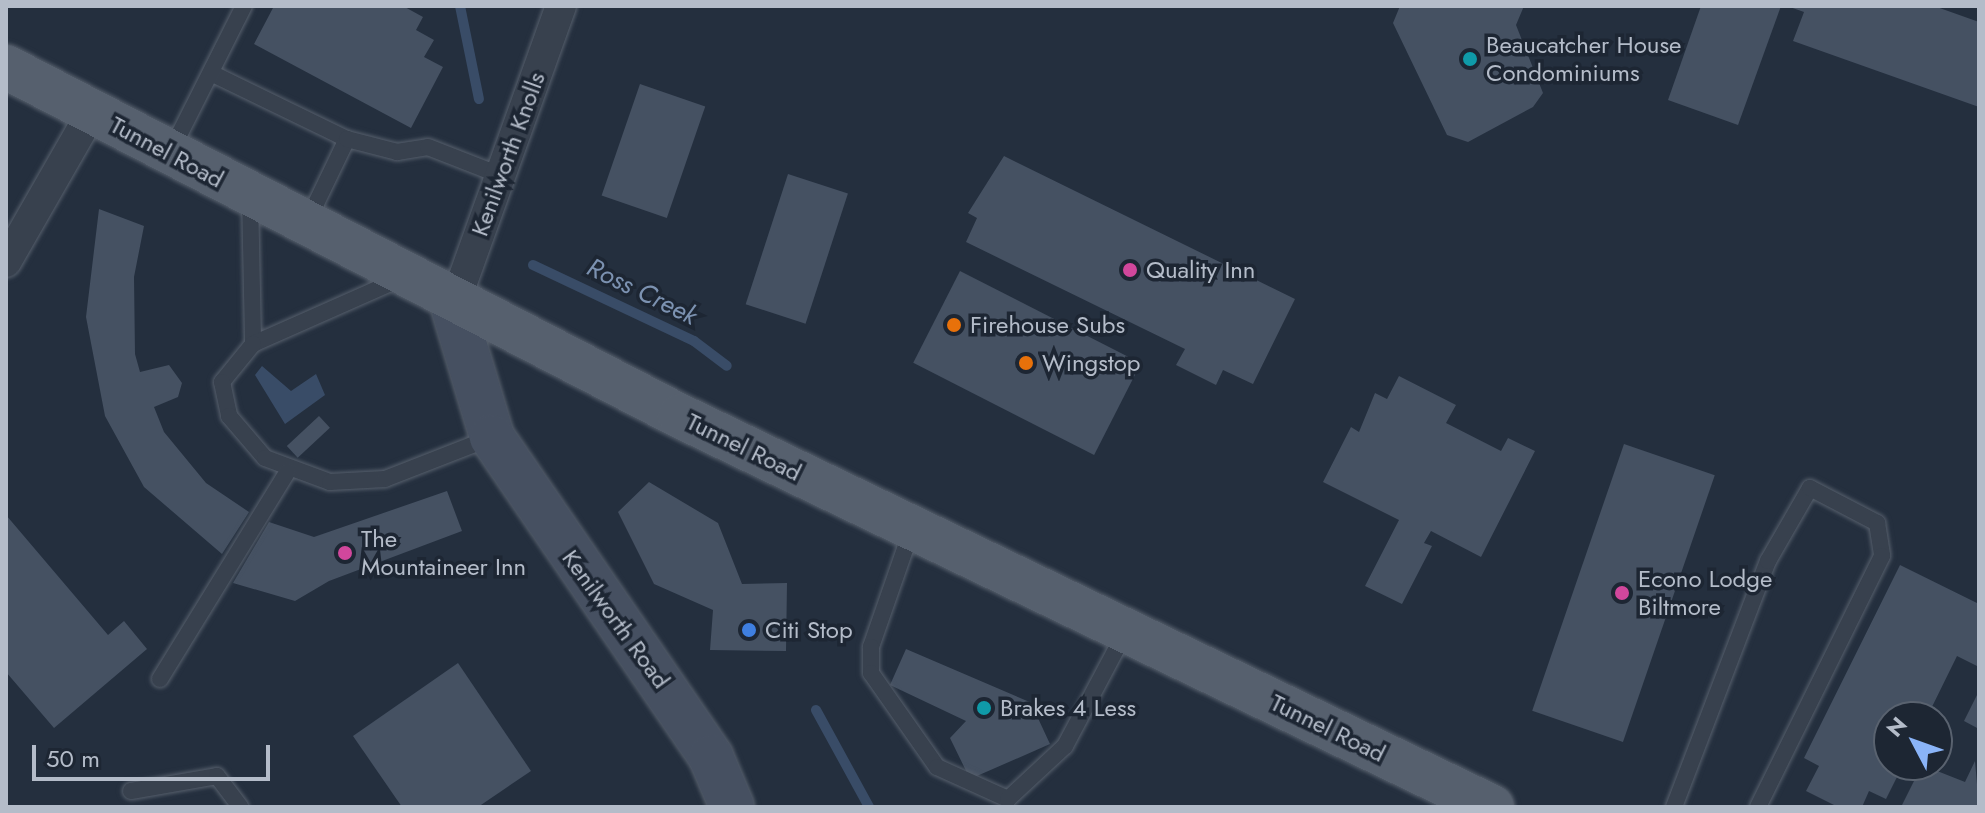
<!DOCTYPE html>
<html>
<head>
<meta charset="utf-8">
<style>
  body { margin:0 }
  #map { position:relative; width:1985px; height:813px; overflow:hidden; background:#242f3e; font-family:Jost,sans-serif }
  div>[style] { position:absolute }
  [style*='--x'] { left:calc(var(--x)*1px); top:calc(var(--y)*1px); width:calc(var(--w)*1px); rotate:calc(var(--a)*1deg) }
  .water>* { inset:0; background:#394c67 }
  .stream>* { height:10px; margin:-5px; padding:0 5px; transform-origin:5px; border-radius:5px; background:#394c67 }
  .building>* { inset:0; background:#455162; transform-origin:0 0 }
  .roads { filter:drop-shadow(0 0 2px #565f6c) drop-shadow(0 0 2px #565f6c) }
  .lane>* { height:16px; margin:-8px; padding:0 8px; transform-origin:8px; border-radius:8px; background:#38414e }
  .street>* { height:30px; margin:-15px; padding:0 15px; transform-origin:15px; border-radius:15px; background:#38414e }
  .secondary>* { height:44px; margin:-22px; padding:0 22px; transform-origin:22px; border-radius:22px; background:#465061 }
  .primary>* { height:44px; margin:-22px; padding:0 22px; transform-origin:22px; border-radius:22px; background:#56606e }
  .dots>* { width:22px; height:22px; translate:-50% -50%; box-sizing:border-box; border:4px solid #1d2633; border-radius:50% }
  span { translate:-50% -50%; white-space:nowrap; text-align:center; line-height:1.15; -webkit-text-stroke:7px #1d2633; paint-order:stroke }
  .poi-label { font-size:24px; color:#b4bcc9 }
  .left { translate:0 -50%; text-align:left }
  .street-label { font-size:24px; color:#b4bcc9 }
  .water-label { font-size:26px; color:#7c92b1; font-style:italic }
  .frame { position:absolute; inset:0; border:8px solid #b4bcc9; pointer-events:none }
  .north { position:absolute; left:1873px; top:701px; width:80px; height:80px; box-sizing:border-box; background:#1d2633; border:2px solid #59626f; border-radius:50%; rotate:311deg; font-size:22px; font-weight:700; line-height:32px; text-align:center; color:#b4bcc9 }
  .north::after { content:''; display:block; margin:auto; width:28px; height:36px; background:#8ab4f8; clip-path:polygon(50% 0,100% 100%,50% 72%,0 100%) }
  .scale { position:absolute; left:32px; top:745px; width:238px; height:36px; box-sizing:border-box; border:4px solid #b4bcc9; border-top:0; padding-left:10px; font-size:24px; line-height:28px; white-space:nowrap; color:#b4bcc9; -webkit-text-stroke:6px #1d2633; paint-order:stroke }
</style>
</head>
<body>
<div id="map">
  <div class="water">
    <div style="clip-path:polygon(262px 366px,291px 391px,316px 374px,325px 395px,285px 424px,255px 375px)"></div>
  </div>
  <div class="stream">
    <div style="--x:460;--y:6;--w:95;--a:78.5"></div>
    <div style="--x:533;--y:265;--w:178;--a:25.3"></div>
    <div style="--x:694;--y:341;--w:41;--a:37.1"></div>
    <div style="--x:816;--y:710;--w:111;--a:61.3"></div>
  </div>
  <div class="building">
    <div style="clip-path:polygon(274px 6px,403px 6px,423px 17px,416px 30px,434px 40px,424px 57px,443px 67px,411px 128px,254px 44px)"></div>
    <div style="clip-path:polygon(1400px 6px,1524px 6px,1516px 25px,1543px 93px,1533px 107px,1468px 142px,1447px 135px,1393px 23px)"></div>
    <div style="clip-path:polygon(1701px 6px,1781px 6px,1738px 125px,1668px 100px)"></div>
    <div style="clip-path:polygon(1787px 6px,1934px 6px,1979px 22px,1979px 107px,1793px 41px,1804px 12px)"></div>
    <div style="left:640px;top:84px;width:69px;height:118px;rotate:19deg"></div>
    <div style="clip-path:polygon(1004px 156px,1295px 299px,1253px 384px,1223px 370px,1216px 385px,1176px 365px,1185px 349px,966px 242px,977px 218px,968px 213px)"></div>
    <div style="left:788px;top:174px;width:63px;height:137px;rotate:18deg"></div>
    <div style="clip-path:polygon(99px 209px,144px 226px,134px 277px,135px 354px,140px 372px,169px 365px,182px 383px,178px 397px,154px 407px,164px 432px,206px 483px,249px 512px,222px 554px,144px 487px,105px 416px,86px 317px)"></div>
    <div style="left:960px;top:271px;width:203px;height:103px;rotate:27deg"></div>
    <div style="clip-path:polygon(1399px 376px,1456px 405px,1446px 423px,1501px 451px,1508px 438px,1535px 451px,1481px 557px,1431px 531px,1424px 543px,1432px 546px,1402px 604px,1365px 586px,1399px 520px,1323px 482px,1351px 427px,1359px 432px,1375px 393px,1387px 399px)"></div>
    <div style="left:319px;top:416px;width:16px;height:44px;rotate:47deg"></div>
    <div style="left:1624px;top:444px;width:96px;height:282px;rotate:19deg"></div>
    <div style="clip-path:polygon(649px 482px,718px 523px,742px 584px,787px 583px,786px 651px,710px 650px,713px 610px,654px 584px,618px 512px)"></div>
    <div style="clip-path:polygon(447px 491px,462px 531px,329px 581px,295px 601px,233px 583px,269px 522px,314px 537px)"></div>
    <div style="clip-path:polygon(6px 515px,108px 635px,124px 621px,147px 649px,54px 728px,6px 672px)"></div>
    <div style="clip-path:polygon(1900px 565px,1979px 604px,1979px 667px,1957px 656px,1927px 717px,1889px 717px,1889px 765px,1903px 765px,1886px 799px,1869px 791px,1862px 807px,1838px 807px,1806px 791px,1819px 766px,1804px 758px)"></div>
    <div style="clip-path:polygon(906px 649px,1032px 703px,1026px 714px,1037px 716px,1050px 744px,970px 779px,950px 738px,966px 721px,890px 685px)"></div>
    <div style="clip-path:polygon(458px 663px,531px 771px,478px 807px,402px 807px,353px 736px)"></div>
    <div style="clip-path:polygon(1979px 691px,1979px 729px,1964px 721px)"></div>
    <div style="clip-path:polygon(1975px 761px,1979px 807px,1901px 807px,1922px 765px,1965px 782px)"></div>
  </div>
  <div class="roads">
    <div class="lane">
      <div style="--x:213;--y:74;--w:149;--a:25.9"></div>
      <div style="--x:347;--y:139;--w:90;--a:115.7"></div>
      <div style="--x:347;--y:139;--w:52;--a:14.6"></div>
      <div style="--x:397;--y:152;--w:31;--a:-9"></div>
      <div style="--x:428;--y:147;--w:77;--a:21.3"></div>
      <div style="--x:171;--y:151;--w:162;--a:-63.3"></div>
      <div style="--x:250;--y:196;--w:148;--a:88.8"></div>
      <div style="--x:402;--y:278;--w:163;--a:156.1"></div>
      <div style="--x:253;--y:344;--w:49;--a:129.2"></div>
      <div style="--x:222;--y:382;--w:35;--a:78"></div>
      <div style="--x:229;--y:416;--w:55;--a:49.4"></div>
      <div style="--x:265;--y:458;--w:69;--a:20.3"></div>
      <div style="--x:330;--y:482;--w:55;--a:-3.1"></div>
      <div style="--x:385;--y:479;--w:113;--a:-21.3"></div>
      <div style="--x:912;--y:529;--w:125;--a:109.2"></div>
      <div style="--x:871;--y:647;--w:26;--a:90"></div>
      <div style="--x:871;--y:673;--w:115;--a:54.9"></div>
      <div style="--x:937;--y:767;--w:78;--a:24.3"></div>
      <div style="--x:1008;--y:799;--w:78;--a:-42.9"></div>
      <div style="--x:1065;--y:746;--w:130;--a:-62.1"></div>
      <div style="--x:160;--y:679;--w:244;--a:-58.4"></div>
      <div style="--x:131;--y:791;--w:87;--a:-9.9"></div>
      <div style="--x:217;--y:776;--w:39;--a:53"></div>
      <div style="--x:1674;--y:807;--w:263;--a:-69.1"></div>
      <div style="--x:1768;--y:561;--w:84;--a:-60.1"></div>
      <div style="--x:1810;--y:488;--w:76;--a:27.6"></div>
      <div style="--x:1877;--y:523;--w:33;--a:81"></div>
      <div style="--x:1882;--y:556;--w:280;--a:116.3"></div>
    </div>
    <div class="street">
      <div style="--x:6;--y:262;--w:173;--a:-60.2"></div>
      <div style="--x:455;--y:302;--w:314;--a:-70.3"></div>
    </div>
    <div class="secondary">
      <div style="--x:454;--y:310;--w:133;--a:73.3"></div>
      <div style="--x:492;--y:437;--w:388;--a:55.6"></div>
      <div style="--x:711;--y:757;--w:54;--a:67.2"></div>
    </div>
    <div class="primary">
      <div style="--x:6;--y:67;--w:759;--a:27.38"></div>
      <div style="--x:680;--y:416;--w:901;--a:25.71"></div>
    </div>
  </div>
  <div class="dots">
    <div style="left:1470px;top:59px;background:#0f9aa8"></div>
    <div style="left:1130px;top:270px;background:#d1479c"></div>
    <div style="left:954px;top:325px;background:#e8710a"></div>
    <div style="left:1026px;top:363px;background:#e8710a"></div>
    <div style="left:345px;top:553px;background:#d1479c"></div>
    <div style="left:1622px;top:593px;background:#d1479c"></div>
    <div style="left:749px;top:630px;background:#3f7fe0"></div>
    <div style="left:984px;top:708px;background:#0f9aa8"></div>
  </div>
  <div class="poi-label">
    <span class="left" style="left:1486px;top:59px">Beaucatcher House<br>Condominiums</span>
    <span class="left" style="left:1146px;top:270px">Quality Inn</span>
    <span class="left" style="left:970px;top:325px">Firehouse Subs</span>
    <span class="left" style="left:1042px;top:363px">Wingstop</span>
    <span class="left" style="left:361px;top:553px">The<br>Mountaineer Inn</span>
    <span class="left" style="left:1638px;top:593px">Econo Lodge<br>Biltmore</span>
    <span class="left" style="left:765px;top:630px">Citi Stop</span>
    <span class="left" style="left:1000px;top:708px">Brakes 4 Less</span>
  </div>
  <div class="street-label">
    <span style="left:167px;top:152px;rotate:28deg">Tunnel Road</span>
    <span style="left:508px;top:154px;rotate:-70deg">Kenilworth Knolls</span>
    <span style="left:744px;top:447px;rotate:26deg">Tunnel Road</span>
    <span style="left:616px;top:619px;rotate:54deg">Kenilworth Road</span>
    <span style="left:1328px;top:728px;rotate:26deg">Tunnel Road</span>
  </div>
  <div class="water-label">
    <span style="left:642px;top:292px;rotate:26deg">Ross Creek</span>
  </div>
  <div class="frame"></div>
  <div class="north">N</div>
  <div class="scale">50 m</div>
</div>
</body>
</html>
